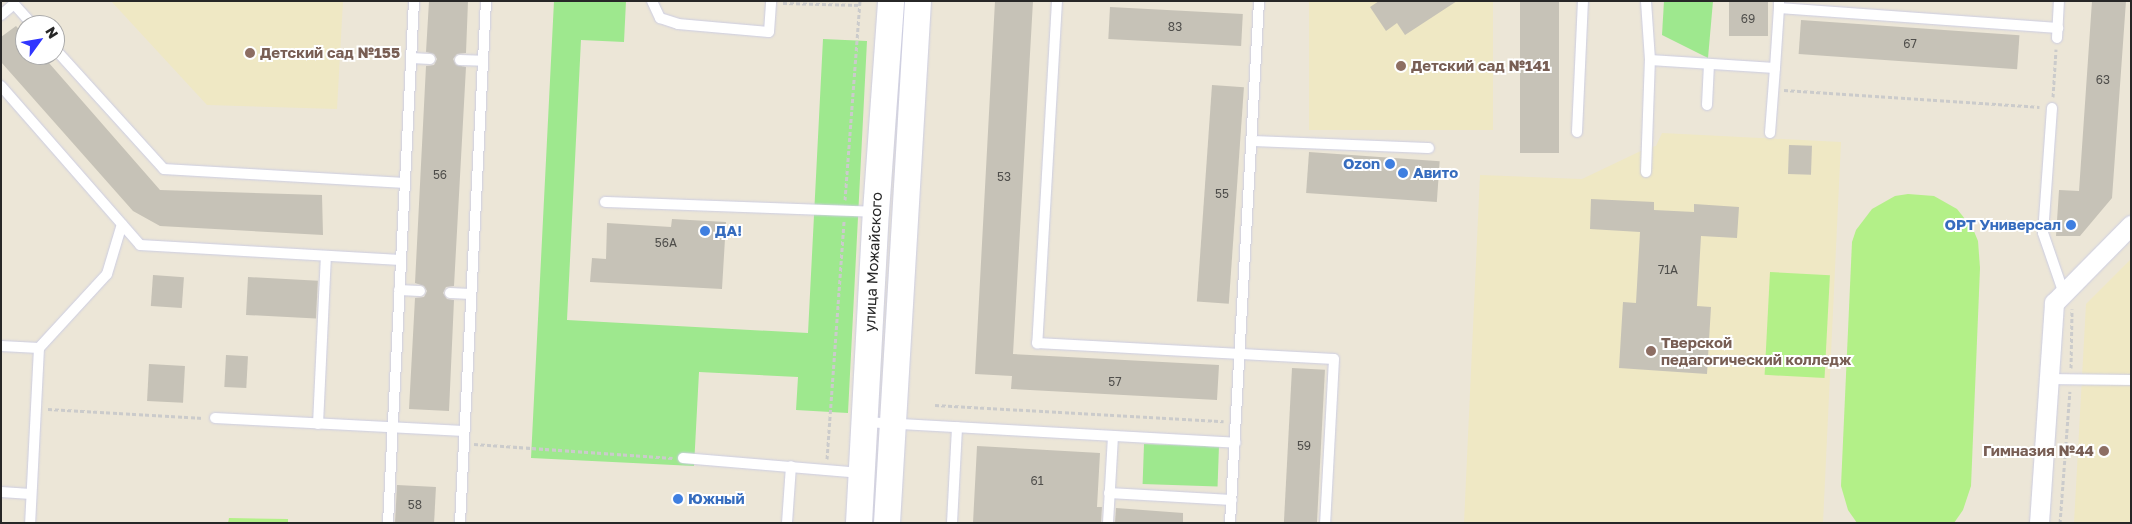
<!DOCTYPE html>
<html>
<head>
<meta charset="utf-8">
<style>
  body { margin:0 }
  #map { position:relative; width:2132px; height:524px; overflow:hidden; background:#ece6d7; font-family:"Golos Text",sans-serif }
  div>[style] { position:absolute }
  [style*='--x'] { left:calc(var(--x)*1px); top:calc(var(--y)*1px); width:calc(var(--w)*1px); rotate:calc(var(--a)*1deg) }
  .education>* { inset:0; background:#efe8c4; transform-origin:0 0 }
  .green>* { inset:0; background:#9ee88e; transform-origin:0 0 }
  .pitch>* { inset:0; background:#b3f088; transform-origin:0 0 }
  .building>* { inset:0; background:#c6c2b7; transform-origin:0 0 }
  .path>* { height:3px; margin-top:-1.5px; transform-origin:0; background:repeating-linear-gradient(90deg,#cbcbcb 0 4px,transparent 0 6.5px) }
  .roads { filter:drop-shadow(0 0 1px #cccde2) drop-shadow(0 0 1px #cccde2) }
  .lane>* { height:10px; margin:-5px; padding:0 5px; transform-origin:5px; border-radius:5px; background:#fff }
  .street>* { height:19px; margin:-9.5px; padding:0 9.5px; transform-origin:9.5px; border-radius:9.5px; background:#fff }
  .secondary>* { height:26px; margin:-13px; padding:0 13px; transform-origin:13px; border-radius:13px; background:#fff }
  .dots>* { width:14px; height:14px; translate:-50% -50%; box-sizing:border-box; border:2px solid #fff; border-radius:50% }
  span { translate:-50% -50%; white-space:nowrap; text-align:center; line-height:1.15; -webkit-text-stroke:4px #fff; paint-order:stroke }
  .number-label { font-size:12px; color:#4f4e4b }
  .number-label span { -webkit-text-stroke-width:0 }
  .education-label { font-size:15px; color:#785e54; font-weight:700 }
  .left { translate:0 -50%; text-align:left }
  .right { translate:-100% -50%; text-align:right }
  .shop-label { font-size:15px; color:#366cbe; font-weight:700 }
  .street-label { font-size:15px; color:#272727 }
  .frame { position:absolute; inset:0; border:2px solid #272727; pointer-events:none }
  .north { position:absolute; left:15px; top:15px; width:50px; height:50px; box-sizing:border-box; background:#fff; border:1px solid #a9a9a9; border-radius:50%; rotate:58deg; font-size:14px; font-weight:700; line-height:20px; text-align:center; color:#272727 }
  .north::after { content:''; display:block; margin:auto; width:18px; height:22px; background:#3036ff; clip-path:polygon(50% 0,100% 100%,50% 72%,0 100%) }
</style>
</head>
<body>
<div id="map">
  <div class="education">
    <div style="clip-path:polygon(111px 1px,343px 1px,337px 109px,207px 105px)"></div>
    <div style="left:1309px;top:1px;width:184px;height:129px"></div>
    <div style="clip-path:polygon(1662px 133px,1841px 142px,1823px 523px,1464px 523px,1480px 175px,1582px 179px,1647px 148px,1656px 146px)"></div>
    <div style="clip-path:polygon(2131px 259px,2131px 523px,2074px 523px,2086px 304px)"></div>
  </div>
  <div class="green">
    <div style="clip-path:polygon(554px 1px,626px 1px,624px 42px,581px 40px,567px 320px,808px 333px,823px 39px,867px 41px,848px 413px,796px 410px,798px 377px,699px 372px,694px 466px,531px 458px)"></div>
    <div style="clip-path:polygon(1664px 1px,1713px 1px,1708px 58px,1662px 35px)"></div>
    <div style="left:1144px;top:444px;width:75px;height:40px;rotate:2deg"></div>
  </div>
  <div class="pitch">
    <div style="clip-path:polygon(1908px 194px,1934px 196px,1957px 209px,1973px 229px,1978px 241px,1980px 268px,1971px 486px,1963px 510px,1954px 523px,1857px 523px,1848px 510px,1841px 486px,1852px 242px,1856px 230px,1872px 209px,1895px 196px)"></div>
    <div style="left:1770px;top:272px;width:60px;height:103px;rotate:3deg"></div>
    <div style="clip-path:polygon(229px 518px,288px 519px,288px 523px,228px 523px)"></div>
  </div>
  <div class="building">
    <div style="clip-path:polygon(429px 1px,468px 1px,466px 53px,457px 54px,453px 59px,456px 65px,466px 67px,454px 286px,446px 287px,443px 293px,447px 299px,454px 300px,449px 411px,409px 409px,415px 298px,424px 297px,427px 291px,424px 286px,415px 283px,426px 66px,434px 65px,437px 59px,434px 54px,426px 52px)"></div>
    <div style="clip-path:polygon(995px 1px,1033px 1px,1013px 354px,1219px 365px,1217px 400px,1011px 389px,1012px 376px,975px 374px)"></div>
    <div style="clip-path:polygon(1379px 1px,1457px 1px,1405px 35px,1397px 23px,1386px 31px,1370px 7px)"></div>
    <div style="left:1520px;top:1px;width:39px;height:152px"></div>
    <div style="left:1729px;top:1px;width:39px;height:35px"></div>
    <div style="clip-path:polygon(2092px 1px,2126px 1px,2112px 198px,2080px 236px,2056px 236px,2059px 190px,2079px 191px)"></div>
    <div style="left:1110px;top:7px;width:133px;height:32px;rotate:3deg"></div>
    <div style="left:1801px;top:20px;width:219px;height:34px;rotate:4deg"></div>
    <div style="clip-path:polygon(16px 26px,25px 36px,25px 55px,42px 55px,160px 190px,322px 195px,323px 235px,160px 226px,133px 211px,1px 62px,1px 37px)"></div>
    <div style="left:1212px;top:85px;width:32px;height:217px;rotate:4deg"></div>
    <div style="left:1789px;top:145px;width:23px;height:29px;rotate:2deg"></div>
    <div style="left:1309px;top:152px;width:131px;height:41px;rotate:4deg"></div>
    <div style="clip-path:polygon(1591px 199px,1654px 202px,1654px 210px,1694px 212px,1694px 204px,1739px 207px,1737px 238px,1701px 236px,1697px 306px,1711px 307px,1707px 374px,1619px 368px,1623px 302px,1636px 303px,1640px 232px,1590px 229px)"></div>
    <div style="clip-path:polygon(672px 219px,726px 222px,722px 289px,590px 282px,592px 258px,606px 259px,607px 223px,671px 227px)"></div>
    <div style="left:153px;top:275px;width:31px;height:31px;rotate:4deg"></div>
    <div style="left:248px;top:277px;width:70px;height:38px;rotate:3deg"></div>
    <div style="left:226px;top:355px;width:22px;height:32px;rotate:3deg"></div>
    <div style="left:149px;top:364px;width:36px;height:37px;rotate:3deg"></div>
    <div style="left:1292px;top:368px;width:33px;height:155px;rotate:3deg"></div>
    <div style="clip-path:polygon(977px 446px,1100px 453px,1097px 507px,1102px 507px,1101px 523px,973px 523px)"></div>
    <div style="left:397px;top:485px;width:39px;height:38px;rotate:3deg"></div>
    <div style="clip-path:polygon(1116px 508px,1183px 513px,1183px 523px,1115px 523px)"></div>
  </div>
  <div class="path">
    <div style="--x:783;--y:3;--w:77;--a:1.5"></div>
    <div style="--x:1784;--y:90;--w:256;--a:3.8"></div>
    <div style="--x:2053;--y:97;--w:48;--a:-86.4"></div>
    <div style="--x:845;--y:200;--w:200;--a:-85.7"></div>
    <div style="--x:2071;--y:368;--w:59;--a:-89"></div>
    <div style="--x:935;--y:405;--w:289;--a:3.2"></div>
    <div style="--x:48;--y:409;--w:156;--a:3.3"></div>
    <div style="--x:474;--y:444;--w:199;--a:4"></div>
    <div style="--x:827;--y:459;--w:239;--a:-85.9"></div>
    <div style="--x:2060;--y:523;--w:132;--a:-85.7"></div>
  </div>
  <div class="roads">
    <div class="lane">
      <div style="--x:652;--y:1;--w:19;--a:65"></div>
      <div style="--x:660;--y:18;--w:19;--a:18"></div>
      <div style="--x:678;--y:24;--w:91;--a:5"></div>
      <div style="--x:769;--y:32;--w:31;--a:-86"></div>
      <div style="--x:1057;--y:1;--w:343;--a:93.3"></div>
      <div style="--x:1037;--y:343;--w:297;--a:3.1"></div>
      <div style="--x:1334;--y:359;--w:164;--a:93.1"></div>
      <div style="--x:1779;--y:1;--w:7;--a:90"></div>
      <div style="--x:1779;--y:8;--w:280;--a:4.1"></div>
      <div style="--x:1;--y:15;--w:17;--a:-40"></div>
      <div style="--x:14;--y:4;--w:28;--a:48"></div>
      <div style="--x:2057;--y:38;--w:37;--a:-87"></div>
      <div style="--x:55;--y:49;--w:162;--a:47.8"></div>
      <div style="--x:164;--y:169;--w:241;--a:3.3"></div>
      <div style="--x:411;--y:58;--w:19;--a:3"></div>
      <div style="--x:460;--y:60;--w:23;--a:2"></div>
      <div style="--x:1650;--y:60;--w:125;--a:3.7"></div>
      <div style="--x:1775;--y:68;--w:60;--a:-86.2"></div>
      <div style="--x:1;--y:86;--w:211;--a:48.8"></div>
      <div style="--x:140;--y:245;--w:261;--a:3.3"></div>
      <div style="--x:1707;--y:105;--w:41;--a:-87.2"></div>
      <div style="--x:2052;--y:108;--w:125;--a:94.1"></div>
      <div style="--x:2043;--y:233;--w:65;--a:71"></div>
      <div style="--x:1577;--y:132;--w:131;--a:-87.4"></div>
      <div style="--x:1770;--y:133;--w:65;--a:-85.6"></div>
      <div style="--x:1252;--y:141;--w:177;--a:2.3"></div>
      <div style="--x:1646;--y:172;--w:112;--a:-88"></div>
      <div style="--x:1650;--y:60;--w:59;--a:-93.9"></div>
      <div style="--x:605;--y:202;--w:270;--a:2.1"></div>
      <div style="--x:399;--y:290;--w:21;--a:3"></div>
      <div style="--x:450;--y:293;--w:21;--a:3"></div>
      <div style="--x:1;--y:346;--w:38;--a:3"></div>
      <div style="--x:39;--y:348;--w:175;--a:92.9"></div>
      <div style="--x:39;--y:348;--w:100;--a:-47.4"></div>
      <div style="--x:107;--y:274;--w:52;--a:-73.3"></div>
      <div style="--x:2049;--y:379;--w:82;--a:0.7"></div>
      <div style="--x:215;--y:418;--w:249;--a:3"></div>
      <div style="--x:865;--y:422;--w:371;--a:3.2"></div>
      <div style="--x:318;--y:424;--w:168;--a:-87.3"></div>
      <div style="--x:683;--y:458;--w:179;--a:4.8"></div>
      <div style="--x:1;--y:492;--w:30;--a:4"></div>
      <div style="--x:1109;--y:493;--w:123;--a:3.3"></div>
      <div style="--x:388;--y:523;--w:523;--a:-87.15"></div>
      <div style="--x:460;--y:523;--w:523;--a:-87.15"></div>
      <div style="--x:787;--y:523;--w:57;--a:-86"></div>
      <div style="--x:952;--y:523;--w:96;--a:-87"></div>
      <div style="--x:1108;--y:523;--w:87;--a:-86.7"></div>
      <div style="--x:1230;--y:523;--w:523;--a:-86.82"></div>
    </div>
    <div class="street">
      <div style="--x:2039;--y:523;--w:221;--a:-86.1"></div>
      <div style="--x:2054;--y:303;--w:110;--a:-45.4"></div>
    </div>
    <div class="secondary">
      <div style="--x:859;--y:523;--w:311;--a:-86.9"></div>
      <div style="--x:876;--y:212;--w:212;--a:-85.9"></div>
      <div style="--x:887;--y:523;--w:523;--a:-86.6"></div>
    </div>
  </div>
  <div class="dots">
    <div style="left:250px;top:53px;background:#8d6e63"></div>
    <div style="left:1401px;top:66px;background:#8d6e63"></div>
    <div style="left:1390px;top:164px;background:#3f7fe0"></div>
    <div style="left:1403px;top:173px;background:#3f7fe0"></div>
    <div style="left:2071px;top:225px;background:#3f7fe0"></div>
    <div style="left:705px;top:231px;background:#3f7fe0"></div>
    <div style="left:1651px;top:351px;background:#8d6e63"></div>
    <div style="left:2104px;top:451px;background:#8d6e63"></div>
    <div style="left:678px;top:499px;background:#3f7fe0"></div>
  </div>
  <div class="number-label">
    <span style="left:1748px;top:19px">69</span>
    <span style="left:1175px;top:27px">83</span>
    <span style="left:1910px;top:44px">67</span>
    <span style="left:2103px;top:80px">63</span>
    <span style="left:440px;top:175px">56</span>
    <span style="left:1004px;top:177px">53</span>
    <span style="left:1222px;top:194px">55</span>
    <span style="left:666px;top:243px">56А</span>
    <span style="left:1668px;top:270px">71А</span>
    <span style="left:1115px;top:382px">57</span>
    <span style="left:1304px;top:446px">59</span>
    <span style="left:1037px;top:481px">61</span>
    <span style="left:415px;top:505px">58</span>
  </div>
  <div class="education-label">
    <span class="left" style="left:260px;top:53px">Детский сад №155</span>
    <span class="left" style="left:1411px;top:66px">Детский сад №141</span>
    <span class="left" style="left:1661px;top:351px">Тверской<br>педагогический колледж</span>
    <span class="right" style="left:2094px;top:451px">Гимназия №44</span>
  </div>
  <div class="shop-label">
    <span class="right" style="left:1380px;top:164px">Ozon</span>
    <span class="left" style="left:1413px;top:173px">Авито</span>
    <span class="right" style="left:2061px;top:225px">ОРТ Универсал</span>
    <span class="left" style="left:715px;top:231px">ДА!</span>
    <span class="left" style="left:688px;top:499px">Южный</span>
  </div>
  <div class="street-label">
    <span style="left:873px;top:262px;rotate:-87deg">улица Можайского</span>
  </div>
  <div class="frame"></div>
  <div class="north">N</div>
</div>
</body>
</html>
